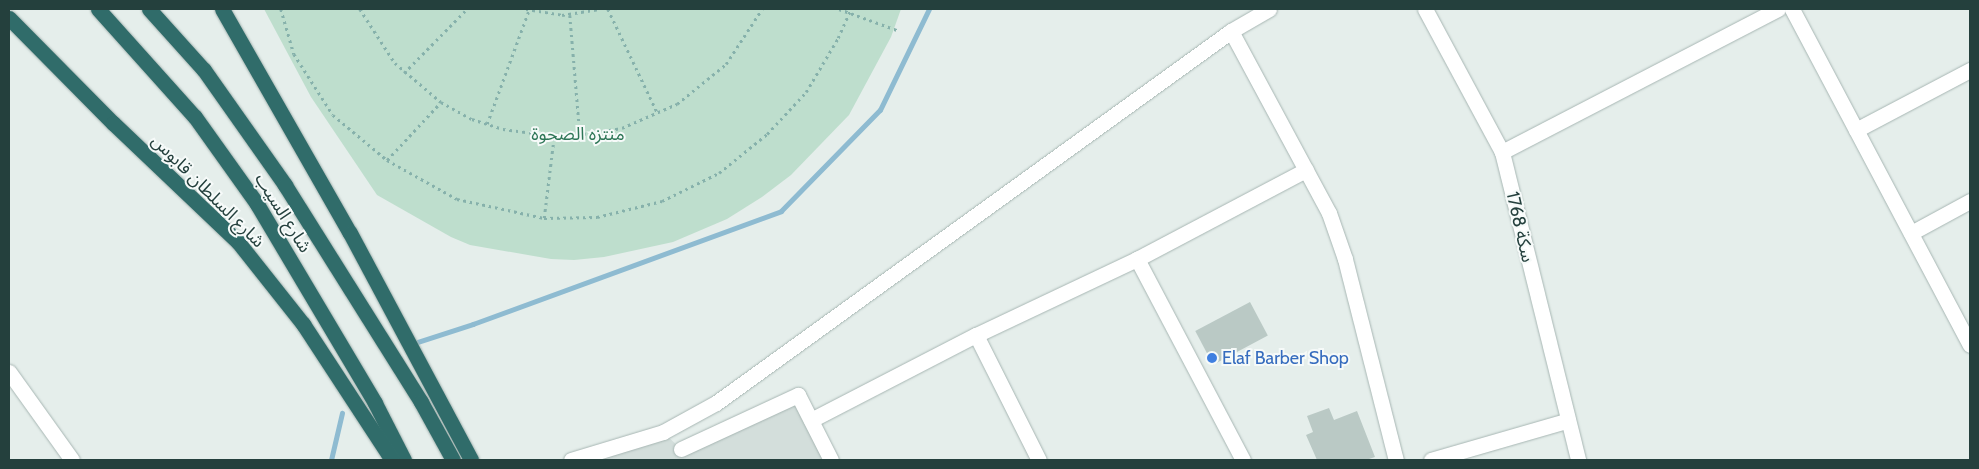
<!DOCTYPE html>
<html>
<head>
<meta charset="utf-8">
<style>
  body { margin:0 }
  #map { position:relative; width:1979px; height:469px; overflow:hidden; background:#e5eeeb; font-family:Cabin,"Noto Sans Arabic",sans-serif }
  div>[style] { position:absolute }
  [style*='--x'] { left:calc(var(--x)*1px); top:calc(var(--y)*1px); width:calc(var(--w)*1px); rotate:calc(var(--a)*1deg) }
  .built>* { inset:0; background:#d3dedb }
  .green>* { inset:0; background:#bedecd }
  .stream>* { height:4.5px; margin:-2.25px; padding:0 2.25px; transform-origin:2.25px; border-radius:2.25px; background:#8ebbd1 }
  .building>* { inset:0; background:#bac9c5; transform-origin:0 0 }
  .path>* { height:2.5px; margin-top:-1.25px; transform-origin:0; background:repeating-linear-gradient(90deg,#86b1ab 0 2.5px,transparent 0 6.5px) }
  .roads { filter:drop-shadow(0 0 1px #a7b6b3) drop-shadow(0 0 1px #a7b6b3) }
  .minor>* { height:15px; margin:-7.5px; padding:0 7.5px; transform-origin:7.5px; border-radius:7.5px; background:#fff }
  .highway>* { height:15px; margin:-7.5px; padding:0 7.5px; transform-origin:7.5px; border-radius:7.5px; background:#306c6a }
  .dots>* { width:14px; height:14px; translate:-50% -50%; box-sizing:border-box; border:2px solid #f6faf9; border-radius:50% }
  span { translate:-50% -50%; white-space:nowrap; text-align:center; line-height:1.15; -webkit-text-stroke:4px #f6faf9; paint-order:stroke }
  .park-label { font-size:18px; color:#2e7657 }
  .street-label { font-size:18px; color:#24403d }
  .shop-label { font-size:18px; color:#366cbe }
  .left { translate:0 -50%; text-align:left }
  .frame { position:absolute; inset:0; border:10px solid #24403d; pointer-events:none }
</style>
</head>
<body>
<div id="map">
  <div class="built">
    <div style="clip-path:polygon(798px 395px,831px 460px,577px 460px,663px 432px,681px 449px)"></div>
  </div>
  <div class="green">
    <div style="clip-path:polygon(264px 9px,901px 9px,891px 37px,849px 115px,791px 175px,762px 197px,727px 219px,673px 242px,604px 257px,574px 260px,551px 259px,470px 245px,451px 237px,377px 195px,311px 97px)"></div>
  </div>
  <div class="stream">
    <div style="--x:418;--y:342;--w:58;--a:-18.1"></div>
    <div style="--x:473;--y:324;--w:328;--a:-20.1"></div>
    <div style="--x:781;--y:211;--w:141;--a:-45.6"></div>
    <div style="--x:880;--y:110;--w:112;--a:-64.1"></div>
    <div style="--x:331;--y:460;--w:48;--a:-76.8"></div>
  </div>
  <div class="building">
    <div style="left:1250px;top:302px;width:38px;height:62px;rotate:62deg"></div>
    <div style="clip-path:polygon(1329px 408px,1334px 420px,1357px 411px,1375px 457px,1366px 460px,1317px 460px,1306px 435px,1313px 432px,1307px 416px)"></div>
  </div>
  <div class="path">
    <div style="--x:281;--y:9;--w:47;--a:73.9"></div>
    <div style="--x:294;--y:54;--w:72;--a:57.4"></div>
    <div style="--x:333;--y:115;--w:70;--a:39.8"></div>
    <div style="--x:387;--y:160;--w:80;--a:29.1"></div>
    <div style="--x:457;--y:199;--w:89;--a:12.3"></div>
    <div style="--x:544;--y:218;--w:53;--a:-1.1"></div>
    <div style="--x:597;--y:217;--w:67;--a:-13.8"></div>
    <div style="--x:662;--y:201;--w:64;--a:-26.2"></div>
    <div style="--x:719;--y:173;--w:62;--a:-39.1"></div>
    <div style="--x:767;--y:134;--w:57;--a:-47.1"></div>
    <div style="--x:806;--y:92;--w:63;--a:-59.3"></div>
    <div style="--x:838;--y:38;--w:32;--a:-66"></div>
    <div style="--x:360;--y:9;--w:64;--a:57.1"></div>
    <div style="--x:395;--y:63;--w:60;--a:40.3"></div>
    <div style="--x:441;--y:102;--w:35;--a:29"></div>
    <div style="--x:472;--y:119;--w:33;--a:18"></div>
    <div style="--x:503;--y:129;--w:62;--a:7.5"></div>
    <div style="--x:564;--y:137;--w:59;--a:-8.8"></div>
    <div style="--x:622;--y:128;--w:60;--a:-23.6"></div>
    <div style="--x:677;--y:104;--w:63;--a:-39.2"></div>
    <div style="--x:726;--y:64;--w:66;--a:-56.8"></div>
    <div style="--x:526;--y:9;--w:36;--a:9"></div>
    <div style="--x:562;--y:15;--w:38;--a:-9"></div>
    <div style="--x:608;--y:9;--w:116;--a:64.5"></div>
    <div style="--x:839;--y:9;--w:62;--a:19.9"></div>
    <div style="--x:570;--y:15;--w:120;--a:85.2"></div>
    <div style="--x:404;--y:73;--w:90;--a:-45.5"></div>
    <div style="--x:487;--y:124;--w:121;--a:-69.8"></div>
    <div style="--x:387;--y:160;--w:79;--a:-47"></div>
    <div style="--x:544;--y:218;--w:82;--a:-83"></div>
  </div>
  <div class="roads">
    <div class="minor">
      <div style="--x:1425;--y:9;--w:162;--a:61.7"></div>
      <div style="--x:1502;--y:152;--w:317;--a:76.1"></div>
      <div style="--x:1792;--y:9;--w:380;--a:62.1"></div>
      <div style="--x:1231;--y:31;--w:207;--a:61.7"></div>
      <div style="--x:1329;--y:213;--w:49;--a:70.8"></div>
      <div style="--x:1345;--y:259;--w:207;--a:75.8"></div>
      <div style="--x:1856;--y:130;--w:129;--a:-27.8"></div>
      <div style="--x:1502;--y:152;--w:311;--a:-27.4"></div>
      <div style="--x:1911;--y:233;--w:67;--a:-28.5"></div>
      <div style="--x:1137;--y:259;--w:227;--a:62.2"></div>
      <div style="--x:976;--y:335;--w:140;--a:63.3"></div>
      <div style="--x:9;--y:372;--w:108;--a:54.4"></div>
      <div style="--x:811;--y:420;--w:186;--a:-27.3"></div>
      <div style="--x:976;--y:335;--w:178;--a:-25.3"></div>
      <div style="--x:1137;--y:259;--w:191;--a:-27.8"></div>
      <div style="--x:681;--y:449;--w:129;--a:-24.8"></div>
      <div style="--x:798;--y:395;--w:73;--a:63.1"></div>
      <div style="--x:571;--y:460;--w:96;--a:-16.9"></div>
      <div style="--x:663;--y:432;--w:60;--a:-28.7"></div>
      <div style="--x:716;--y:403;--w:635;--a:-35.84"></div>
      <div style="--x:1231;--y:31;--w:44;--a:-30.1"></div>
      <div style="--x:1431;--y:460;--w:141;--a:-16.1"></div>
    </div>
    <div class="highway">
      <div style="--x:98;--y:9;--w:145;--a:48.1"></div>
      <div style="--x:195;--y:117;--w:107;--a:54.5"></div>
      <div style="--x:257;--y:204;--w:231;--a:59.3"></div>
      <div style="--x:375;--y:403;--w:64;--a:63"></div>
      <div style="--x:149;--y:9;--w:82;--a:48"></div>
      <div style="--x:204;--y:70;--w:141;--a:54.8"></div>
      <div style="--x:285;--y:185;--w:256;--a:57.9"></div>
      <div style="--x:421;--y:402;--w:66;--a:61.1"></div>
      <div style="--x:222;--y:9;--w:258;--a:60.3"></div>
      <div style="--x:350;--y:233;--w:257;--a:61.9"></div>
      <div style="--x:9;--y:18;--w:148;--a:45.3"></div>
      <div style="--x:113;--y:123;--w:173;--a:43.6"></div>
      <div style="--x:238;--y:242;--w:105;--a:51.6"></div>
      <div style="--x:303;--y:324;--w:163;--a:56.8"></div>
    </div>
  </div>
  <div class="dots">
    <div style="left:1212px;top:358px;background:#3f7fe0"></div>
  </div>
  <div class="park-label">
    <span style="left:578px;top:134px">منتزه الصحوة</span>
  </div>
  <div class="street-label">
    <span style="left:208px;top:191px;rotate:45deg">شارع السلطان قابوس</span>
    <span style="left:283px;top:213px;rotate:58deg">شارع السيب</span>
    <span style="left:1520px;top:227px;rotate:77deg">سكة 1768</span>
  </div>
  <div class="shop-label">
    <span class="left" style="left:1222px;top:358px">Elaf Barber Shop</span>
  </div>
  <div class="frame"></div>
</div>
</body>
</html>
